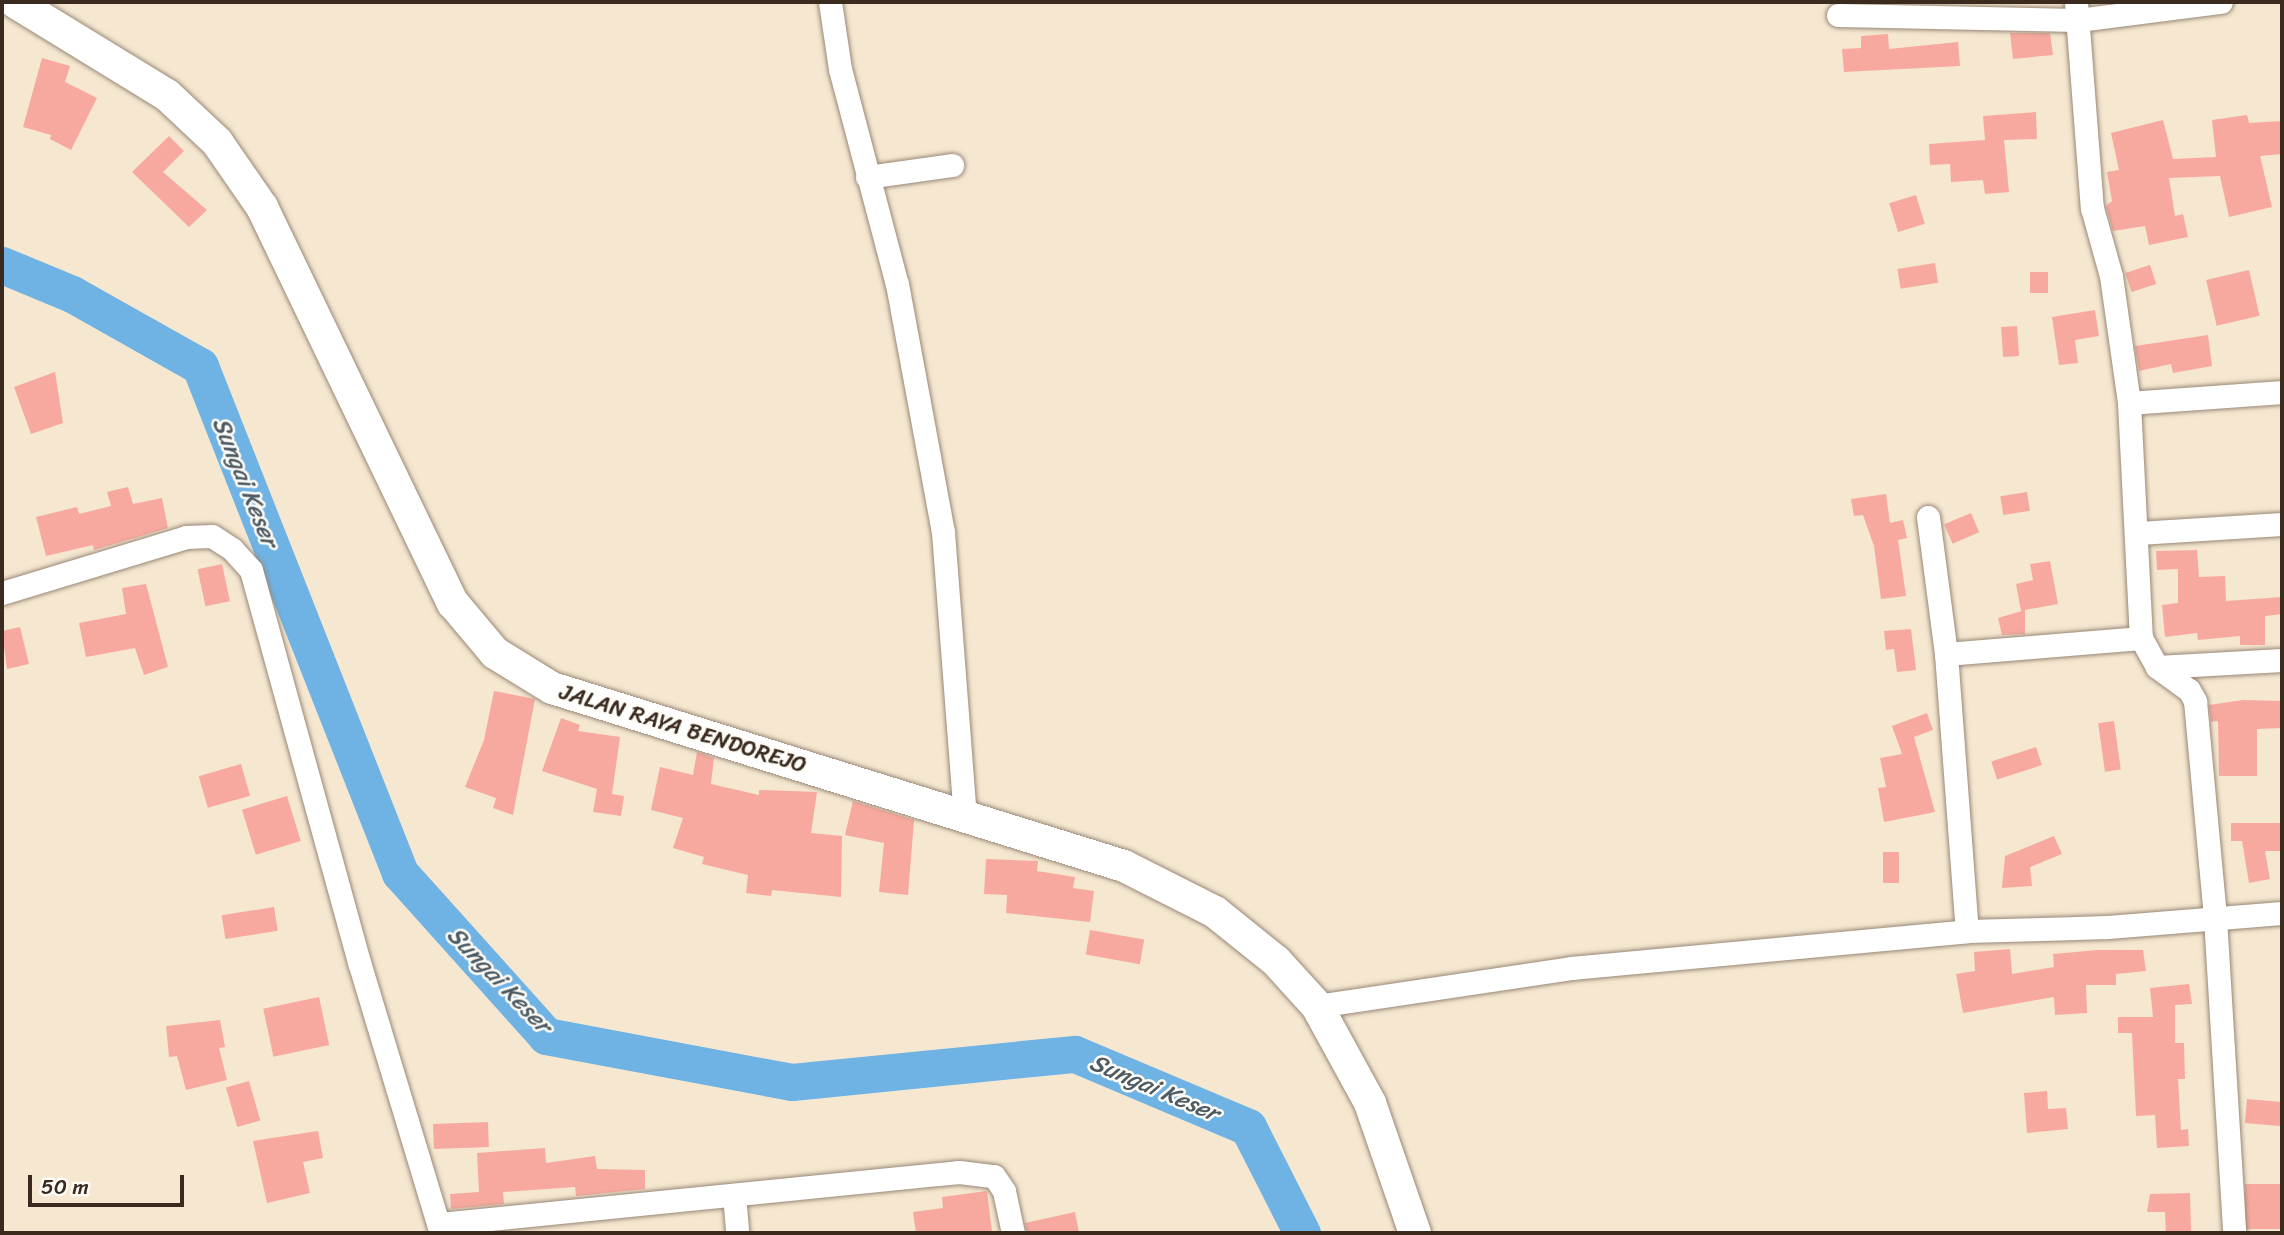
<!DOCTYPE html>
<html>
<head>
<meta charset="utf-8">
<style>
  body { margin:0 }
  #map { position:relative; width:2284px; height:1235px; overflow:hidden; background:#f5e7d0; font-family:Sriracha,sans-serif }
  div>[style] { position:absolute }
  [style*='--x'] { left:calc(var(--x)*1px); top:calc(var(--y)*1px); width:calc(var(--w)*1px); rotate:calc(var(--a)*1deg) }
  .river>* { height:37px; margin:-18.5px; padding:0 18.5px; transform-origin:18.5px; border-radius:18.5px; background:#6fb2e4 }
  .building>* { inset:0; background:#f8a99f; transform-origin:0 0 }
  .roads { filter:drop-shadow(0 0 2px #988877) drop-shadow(0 0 2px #988877) }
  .street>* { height:23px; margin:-11.5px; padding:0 11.5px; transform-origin:11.5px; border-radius:11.5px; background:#fff }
  .secondary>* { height:32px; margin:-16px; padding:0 16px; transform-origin:16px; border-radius:16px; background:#fff }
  span { translate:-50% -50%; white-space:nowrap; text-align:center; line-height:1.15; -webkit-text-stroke:5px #fdfcf7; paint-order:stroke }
  .street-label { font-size:23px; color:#3b2a1e }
  .water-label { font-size:24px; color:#4d5a63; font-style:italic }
  .frame { position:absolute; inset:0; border:4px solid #3b2a1e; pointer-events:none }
  .scale { position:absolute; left:28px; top:1175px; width:156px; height:32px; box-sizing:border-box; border:4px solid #3b2a1e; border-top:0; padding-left:9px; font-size:21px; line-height:24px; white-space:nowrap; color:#3b2a1e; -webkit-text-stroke:5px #fdfcf7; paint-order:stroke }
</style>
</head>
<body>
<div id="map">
  <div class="river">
    <div style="--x:2;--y:265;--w:76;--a:22.5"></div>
    <div style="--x:72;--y:294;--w:147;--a:29.4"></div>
    <div style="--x:200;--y:366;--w:545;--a:68.47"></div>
    <div style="--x:400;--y:873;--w:219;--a:48.1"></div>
    <div style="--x:546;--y:1036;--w:250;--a:10.6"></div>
    <div style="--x:792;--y:1082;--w:284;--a:-5.7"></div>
    <div style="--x:1075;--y:1054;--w:188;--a:22.9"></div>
    <div style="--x:1248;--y:1127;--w:119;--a:63"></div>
  </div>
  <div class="building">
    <div style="clip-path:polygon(2010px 33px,2050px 33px,2053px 55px,2013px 59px)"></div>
    <div style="clip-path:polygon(1888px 34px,1889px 49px,1958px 42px,1960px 66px,1844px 72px,1842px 49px,1861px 48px,1861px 36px)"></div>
    <div style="clip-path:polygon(42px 58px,70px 66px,65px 82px,97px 98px,71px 150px,50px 139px,51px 135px,23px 127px)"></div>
    <div style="clip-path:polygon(2036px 112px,2037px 139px,2004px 140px,2009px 192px,1985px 194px,1983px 180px,1951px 182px,1950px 164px,1930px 165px,1929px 144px,1985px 140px,1983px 116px)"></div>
    <div style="clip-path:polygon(2247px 115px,2249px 123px,2282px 121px,2282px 154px,2260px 156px,2272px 207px,2229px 217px,2220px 176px,2169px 178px,2175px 216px,2183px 214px,2188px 237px,2149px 245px,2145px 226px,2113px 231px,2106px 206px,2112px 201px,2107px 172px,2119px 170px,2111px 133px,2163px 120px,2173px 159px,2216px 157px,2212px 120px)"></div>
    <div style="clip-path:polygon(169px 136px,184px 151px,163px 172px,207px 210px,189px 227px,132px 172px)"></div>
    <div style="left:1916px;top:195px;width:30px;height:28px;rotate:73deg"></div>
    <div style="left:1935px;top:263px;width:20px;height:38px;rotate:81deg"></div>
    <div style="left:2150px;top:265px;width:20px;height:26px;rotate:72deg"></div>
    <div style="left:2249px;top:270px;width:47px;height:44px;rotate:77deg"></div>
    <div style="left:2030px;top:272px;width:18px;height:21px"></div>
    <div style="clip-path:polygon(2095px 310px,2099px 336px,2075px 340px,2078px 363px,2059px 365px,2052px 317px)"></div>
    <div style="left:2017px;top:326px;width:30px;height:16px;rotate:86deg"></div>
    <div style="clip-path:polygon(2208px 335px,2212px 366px,2173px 373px,2171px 364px,2139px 371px,2135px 346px)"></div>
    <div style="clip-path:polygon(55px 372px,63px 423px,31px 434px,14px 387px)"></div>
    <div style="clip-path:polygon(128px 487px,133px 504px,162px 498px,168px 528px,94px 550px,93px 545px,46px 556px,36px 517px,77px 507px,79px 514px,111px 506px,107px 492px)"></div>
    <div style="left:2027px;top:492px;width:19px;height:27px;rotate:81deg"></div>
    <div style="clip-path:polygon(1886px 494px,1890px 523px,1903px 520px,1907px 538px,1898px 540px,1906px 596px,1881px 599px,1874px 546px,1863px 515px,1854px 516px,1851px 499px)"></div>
    <div style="left:1971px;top:513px;width:21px;height:29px;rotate:67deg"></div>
    <div style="clip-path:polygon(2197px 550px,2199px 577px,2225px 576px,2226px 601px,2282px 597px,2282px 614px,2265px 616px,2265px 645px,2240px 645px,2240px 636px,2198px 640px,2197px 633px,2165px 637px,2162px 605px,2178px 603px,2178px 569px,2157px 570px,2156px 551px)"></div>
    <div style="clip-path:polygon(2050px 561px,2058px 604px,2025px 610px,2025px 634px,2002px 635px,1998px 618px,2025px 610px,2021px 611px,2016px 584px,2033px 580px,2030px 564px)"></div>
    <div style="left:222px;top:564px;width:38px;height:25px;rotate:78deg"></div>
    <div style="clip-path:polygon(146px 584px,168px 667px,144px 675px,135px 648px,86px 657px,79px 623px,126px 614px,122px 588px)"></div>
    <div style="clip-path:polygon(20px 627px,29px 664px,7px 669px,2px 631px)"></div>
    <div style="clip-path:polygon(1911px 629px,1916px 670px,1897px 672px,1894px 649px,1886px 650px,1884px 631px)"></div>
    <div style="clip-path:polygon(494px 691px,535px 699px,513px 815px,493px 808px,496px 798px,465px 787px,484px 740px)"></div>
    <div style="clip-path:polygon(2243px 700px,2282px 701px,2282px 728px,2257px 729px,2257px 776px,2219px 776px,2218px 721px,2211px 722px,2209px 705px)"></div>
    <div style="clip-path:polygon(1927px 713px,1933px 730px,1914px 737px,1935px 812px,1884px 822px,1878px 788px,1886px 787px,1880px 758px,1902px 754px,1892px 726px)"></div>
    <div style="clip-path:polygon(561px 718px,580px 725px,578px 731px,620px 737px,612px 794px,624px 796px,621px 816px,593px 812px,597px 789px,542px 771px)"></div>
    <div style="left:2114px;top:721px;width:49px;height:16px;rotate:82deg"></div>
    <div style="left:2036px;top:747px;width:19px;height:47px;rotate:72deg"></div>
    <div style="clip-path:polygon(697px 752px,714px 758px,711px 784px,759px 795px,759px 790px,817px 792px,811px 833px,842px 836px,841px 897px,772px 890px,771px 896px,746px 893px,748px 875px,702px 864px,704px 857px,673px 848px,683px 818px,651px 810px,660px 767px,693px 775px)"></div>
    <div style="left:241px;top:764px;width:33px;height:44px;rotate:74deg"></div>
    <div style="left:287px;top:796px;width:47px;height:47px;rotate:73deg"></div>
    <div style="clip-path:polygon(853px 801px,914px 820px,908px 895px,879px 892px,884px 843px,845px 835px)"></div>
    <div style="clip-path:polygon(2231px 823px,2282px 823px,2282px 851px,2265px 851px,2270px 879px,2249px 883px,2242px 841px,2231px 841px)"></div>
    <div style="clip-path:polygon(2054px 836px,2062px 854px,2030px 867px,2032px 886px,2002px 888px,2005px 856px)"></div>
    <div style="left:1883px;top:852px;width:16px;height:31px"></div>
    <div style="clip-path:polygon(986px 859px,1038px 861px,1037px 871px,1075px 877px,1073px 888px,1094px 891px,1090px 922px,1006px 913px,1007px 895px,984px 894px)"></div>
    <div style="left:274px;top:907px;width:24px;height:53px;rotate:81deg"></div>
    <div style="left:1090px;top:930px;width:55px;height:25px;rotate:10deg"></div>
    <div style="clip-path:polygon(2010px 949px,2012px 974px,2054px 967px,2053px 954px,2098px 950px,2143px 950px,2146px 971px,2116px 974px,2116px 985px,2086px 985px,2087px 1013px,2055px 1015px,2054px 997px,1963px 1013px,1956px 974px,1975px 971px,1974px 952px)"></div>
    <div style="clip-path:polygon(2189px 984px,2192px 1004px,2175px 1005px,2175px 1043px,2184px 1043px,2185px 1079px,2178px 1079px,2181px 1130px,2188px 1129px,2189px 1146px,2157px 1148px,2155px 1115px,2136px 1116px,2132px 1033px,2118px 1033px,2118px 1017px,2153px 1017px,2150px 988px)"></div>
    <div style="left:319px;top:997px;width:49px;height:57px;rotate:78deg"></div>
    <div style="clip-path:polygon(220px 1020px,225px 1047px,219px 1048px,227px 1080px,186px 1090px,177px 1056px,169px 1057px,166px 1026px)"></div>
    <div style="left:249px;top:1081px;width:41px;height:24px;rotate:74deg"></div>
    <div style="clip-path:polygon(2047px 1091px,2048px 1109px,2066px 1108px,2068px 1129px,2027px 1133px,2024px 1093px)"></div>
    <div style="left:2247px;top:1099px;width:35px;height:24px;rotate:5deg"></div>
    <div style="left:488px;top:1122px;width:25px;height:55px;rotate:88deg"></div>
    <div style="clip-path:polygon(318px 1131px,323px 1158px,303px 1162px,310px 1193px,267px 1203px,253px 1141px)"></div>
    <div style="clip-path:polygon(545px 1148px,546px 1163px,595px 1156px,597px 1169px,645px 1170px,645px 1189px,576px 1196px,575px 1187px,503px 1192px,504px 1204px,451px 1209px,450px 1194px,479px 1192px,477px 1153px)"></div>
    <div style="left:2282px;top:1184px;width:45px;height:37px;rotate:90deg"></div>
    <div style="clip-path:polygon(987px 1191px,992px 1232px,916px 1233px,913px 1212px,943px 1208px,942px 1197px)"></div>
    <div style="clip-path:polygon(2190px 1193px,2191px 1233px,2166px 1233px,2165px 1212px,2147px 1212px,2150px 1194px)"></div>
    <div style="clip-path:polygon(1075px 1212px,1079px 1233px,1027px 1233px,1025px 1223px)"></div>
  </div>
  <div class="roads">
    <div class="street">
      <div style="--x:830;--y:2;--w:68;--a:81.5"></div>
      <div style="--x:840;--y:69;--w:222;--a:75.2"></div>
      <div style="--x:897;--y:284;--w:252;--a:79.5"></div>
      <div style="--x:943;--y:532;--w:285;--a:85.6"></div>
      <div style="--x:2076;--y:2;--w:207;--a:85.6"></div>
      <div style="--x:2092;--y:208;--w:71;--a:74.4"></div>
      <div style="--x:2111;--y:276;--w:128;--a:81.9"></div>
      <div style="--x:2129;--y:403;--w:235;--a:87.1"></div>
      <div style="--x:2141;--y:638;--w:33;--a:61"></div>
      <div style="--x:2157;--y:667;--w:39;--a:36"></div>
      <div style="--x:2189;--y:690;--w:13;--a:61"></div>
      <div style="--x:2195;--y:701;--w:218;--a:84.7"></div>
      <div style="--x:2215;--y:918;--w:316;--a:86.5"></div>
      <div style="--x:1838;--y:15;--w:240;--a:1.2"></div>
      <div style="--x:2078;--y:20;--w:144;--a:-7.2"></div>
      <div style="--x:867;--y:177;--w:86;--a:-8"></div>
      <div style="--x:2129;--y:403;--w:153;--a:-4.1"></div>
      <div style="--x:1928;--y:517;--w:138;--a:82.5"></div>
      <div style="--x:1946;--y:654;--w:278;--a:85.7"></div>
      <div style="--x:2138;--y:533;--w:144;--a:-3.6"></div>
      <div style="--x:2;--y:593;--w:192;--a:-16.9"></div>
      <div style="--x:186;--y:537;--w:26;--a:-2"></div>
      <div style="--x:212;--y:536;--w:24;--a:33"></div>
      <div style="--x:232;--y:549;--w:28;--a:48"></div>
      <div style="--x:251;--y:570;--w:407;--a:74.6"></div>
      <div style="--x:359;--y:962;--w:283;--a:73.2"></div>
      <div style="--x:1946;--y:654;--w:196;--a:-4.7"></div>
      <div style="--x:2157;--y:667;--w:125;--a:-3.2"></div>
      <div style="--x:1317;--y:1006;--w:257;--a:-8.5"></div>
      <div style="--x:1571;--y:968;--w:398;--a:-5.3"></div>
      <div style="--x:1967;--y:931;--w:140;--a:-1.6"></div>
      <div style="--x:2107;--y:927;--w:176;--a:-4.6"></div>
      <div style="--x:734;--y:1195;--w:38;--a:85"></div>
      <div style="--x:440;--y:1224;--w:522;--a:-5.72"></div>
      <div style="--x:959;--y:1172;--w:35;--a:7"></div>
      <div style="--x:994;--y:1176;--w:18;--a:56"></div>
      <div style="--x:1004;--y:1191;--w:43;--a:77.9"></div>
    </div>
    <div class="secondary">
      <div style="--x:15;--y:2;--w:178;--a:31.5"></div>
      <div style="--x:167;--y:95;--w:69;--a:43.2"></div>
      <div style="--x:217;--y:142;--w:79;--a:55.3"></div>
      <div style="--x:262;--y:207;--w:440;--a:64.3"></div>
      <div style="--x:453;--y:603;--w:65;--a:50"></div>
      <div style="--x:495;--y:653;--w:67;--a:31.6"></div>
      <div style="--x:552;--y:688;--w:599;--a:17.29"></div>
      <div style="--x:1124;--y:866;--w:102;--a:26.8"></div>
      <div style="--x:1215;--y:912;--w:78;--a:38.8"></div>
      <div style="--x:1276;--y:961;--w:61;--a:47.7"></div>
      <div style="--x:1317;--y:1006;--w:111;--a:61.3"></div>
      <div style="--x:1370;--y:1103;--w:138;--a:70.9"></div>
    </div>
  </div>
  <div class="street-label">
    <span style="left:683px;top:729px;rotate:17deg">JALAN RAYA BENDOREJO</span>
  </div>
  <div class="water-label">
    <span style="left:245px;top:482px;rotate:68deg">Sungai Keser</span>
    <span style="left:499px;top:980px;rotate:46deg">Sungai Keser</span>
    <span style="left:1154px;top:1088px;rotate:23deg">Sungai Keser</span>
  </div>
  <div class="frame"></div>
  <div class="scale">50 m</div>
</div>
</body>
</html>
